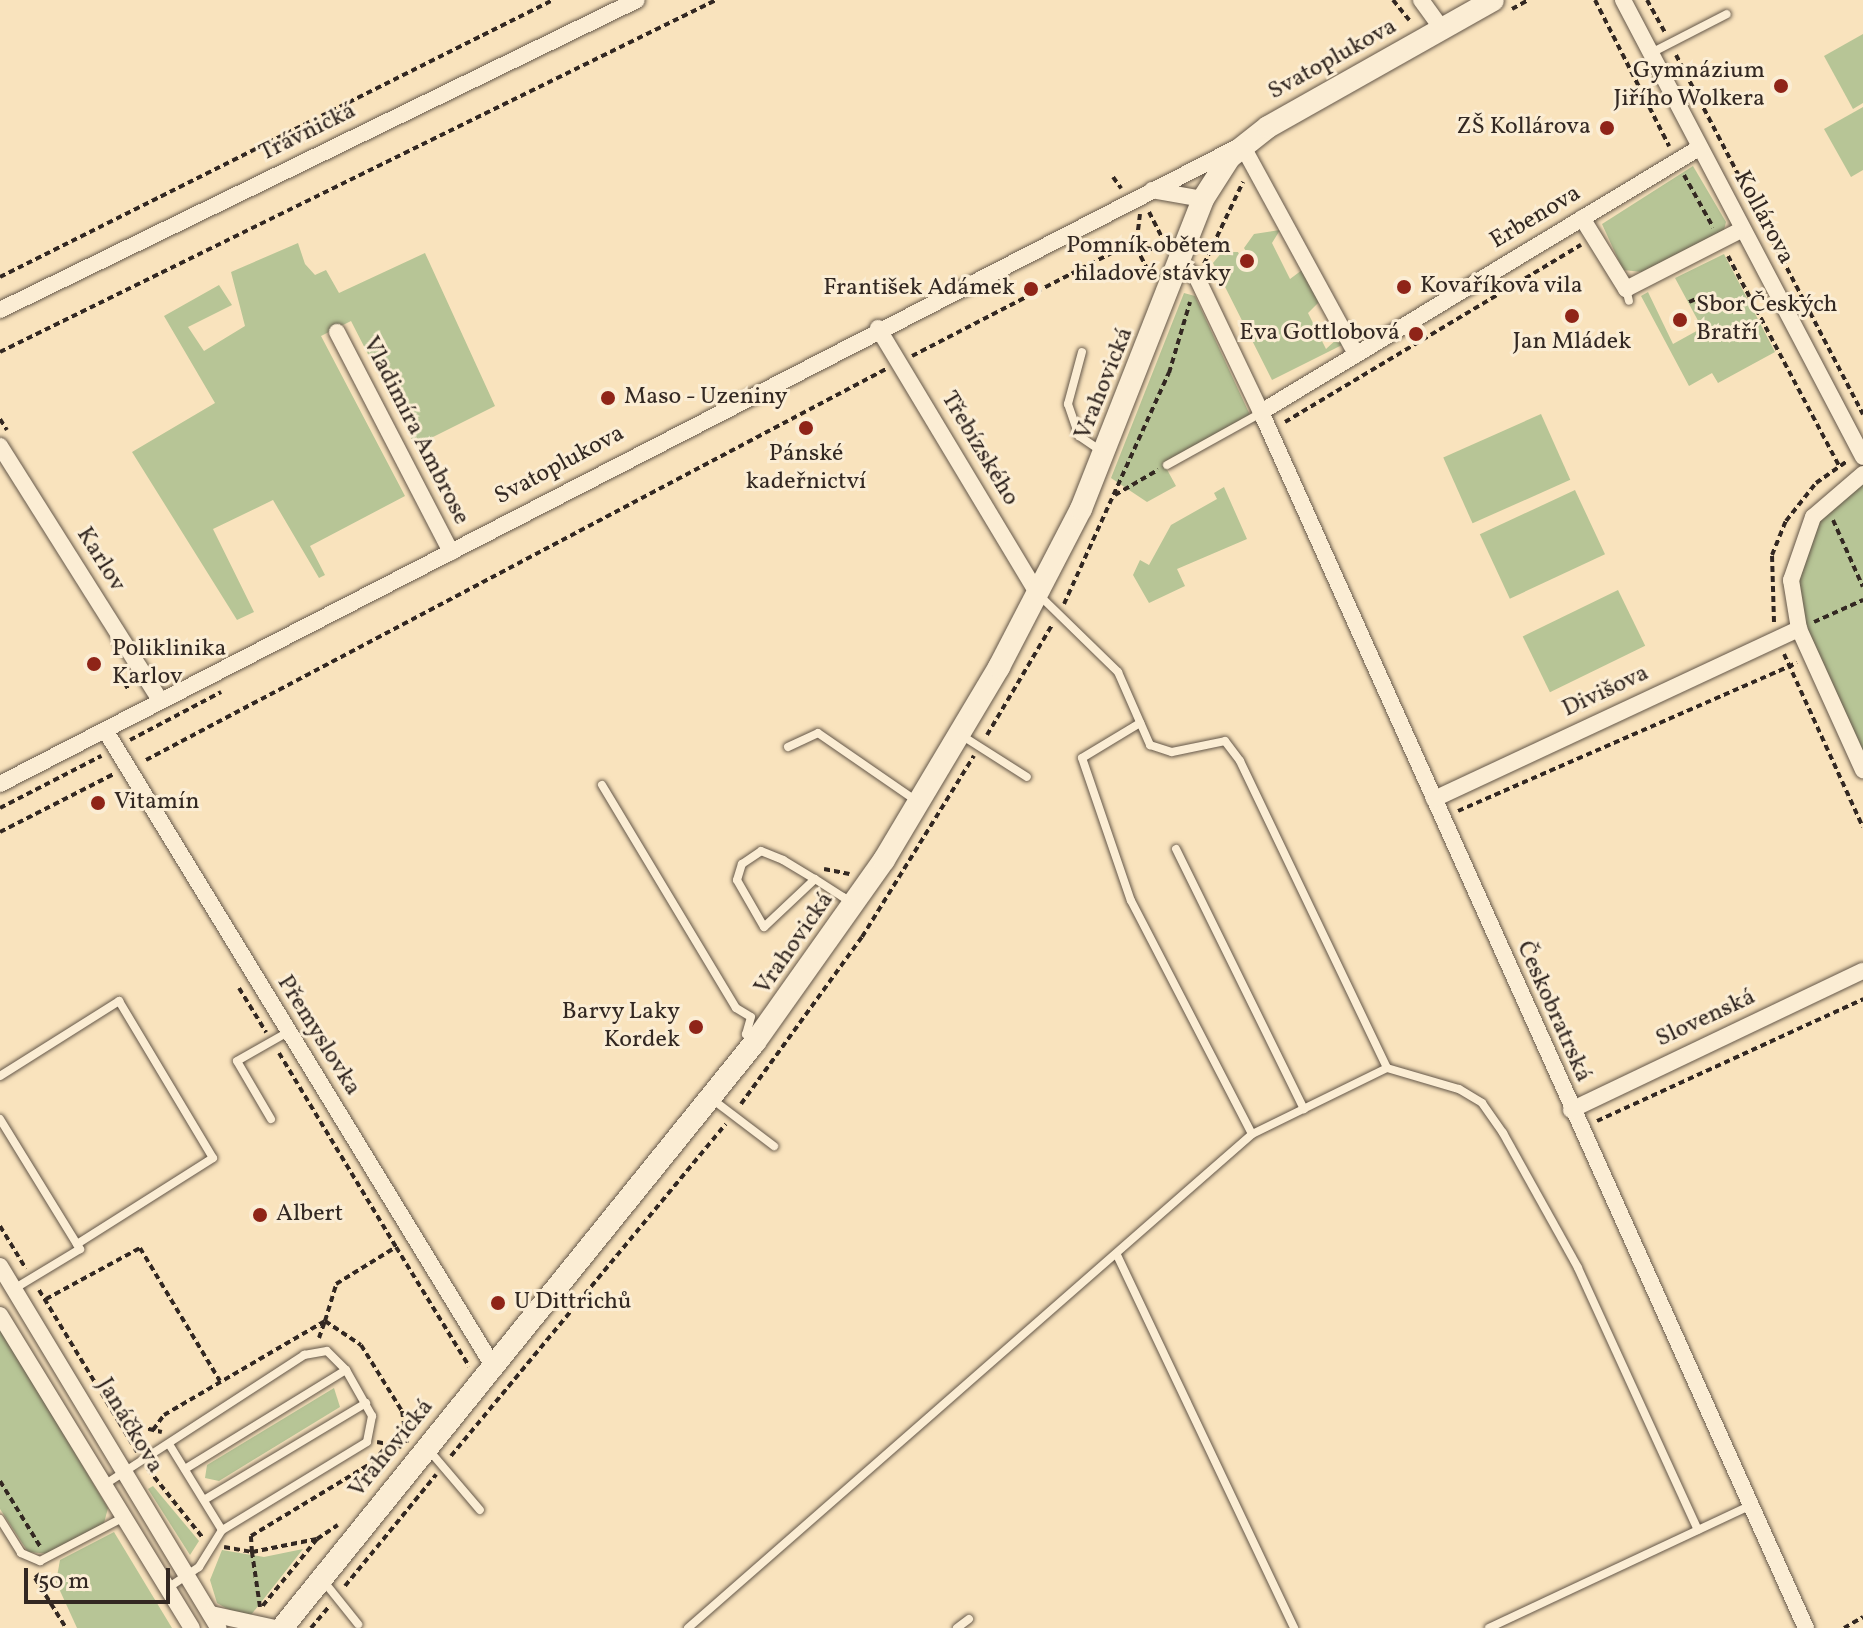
<!DOCTYPE html>
<html>
<head>
<meta charset="utf-8">
<style>
  body { margin:0 }
  #map { position:relative; width:1863px; height:1628px; overflow:hidden; background:#f9e3bd; font-family:Vollkorn,serif }
  div>[style] { position:absolute }
  [style*='--x'] { left:calc(var(--x)*1px); top:calc(var(--y)*1px); width:calc(var(--w)*1px); rotate:calc(var(--a)*1deg) }
  .green>* { inset:0; background:#b7c596; transform-origin:0 0 }
  .path>* { height:4px; margin-top:-2px; transform-origin:0; background:repeating-linear-gradient(90deg,#332822 0 6px,transparent 0 10px) }
  .roads { filter:drop-shadow(0 0 2px #645749) drop-shadow(0 0 2px #645749) }
  .lane>* { height:8px; margin:-4px; padding:0 4px; transform-origin:4px; border-radius:4px; background:#fbedd4 }
  .street>* { height:16px; margin:-8px; padding:0 8px; transform-origin:8px; border-radius:8px; background:#fbedd4 }
  .secondary>* { height:22px; margin:-11px; padding:0 11px; transform-origin:11px; border-radius:11px; background:#fbedd4 }
  .dots>* { width:22px; height:22px; translate:-50% -50%; box-sizing:border-box; border:4px solid #fbedd4; border-radius:50% }
  span { translate:-50% -50%; white-space:nowrap; text-align:center; line-height:1.15; -webkit-text-stroke:6px #fbedd4; paint-order:stroke }
  .street-label { font-size:24px; color:#332822 }
  .poi-label { font-size:24px; color:#332822 }
  .right { translate:-100% -50%; text-align:right }
  .left { translate:0 -50%; text-align:left }
  .scale { position:absolute; left:24px; top:1568px; width:146px; height:36px; box-sizing:border-box; border:4px solid #332822; border-top:0; padding-left:10px; font-size:24px; line-height:28px; white-space:nowrap; color:#332822; -webkit-text-stroke:6px #fbedd4; paint-order:stroke }
</style>
</head>
<body>
<div id="map">
  <div class="green">
    <div style="clip-path:polygon(1863px 34px,1863px 103px,1853px 109px,1824px 56px)"></div>
    <div style="clip-path:polygon(1863px 107px,1863px 170px,1851px 177px,1824px 129px)"></div>
    <div style="clip-path:polygon(1693px 166px,1726px 222px,1724px 230px,1642px 272px,1623px 270px,1602px 224px)"></div>
    <div style="clip-path:polygon(1280px 230px,1272px 243px,1290px 279px,1302px 270px,1319px 302px,1308px 313px,1326px 349px,1338px 338px,1342px 345px,1272px 380px,1213px 263px,1222px 252px,1238px 252px,1246px 269px,1254px 264px,1244px 248px,1254px 234px)"></div>
    <div style="clip-path:polygon(298px 243px,305px 264px,315px 275px,326px 270px,339px 293px,425px 253px,495px 406px,415px 446px,351px 321px,321px 336px,405px 496px,310px 546px,325px 575px,319px 578px,273px 500px,213px 529px,254px 612px,237px 620px,132px 452px,215px 403px,164px 316px,219px 285px,232px 305px,188px 327px,204px 351px,245px 326px,231px 272px)"></div>
    <div style="clip-path:polygon(1724px 254px,1775px 352px,1718px 383px,1712px 373px,1689px 386px,1641px 296px,1648px 292px,1673px 344px,1702px 328px,1675px 278px)"></div>
    <div style="clip-path:polygon(1184px 293px,1195px 296px,1250px 415px,1164px 464px,1176px 486px,1147px 502px,1111px 478px)"></div>
    <div style="left:1541px;top:414px;width:72px;height:107px;rotate:66deg"></div>
    <div style="clip-path:polygon(1863px 479px,1863px 754px,1803px 619px,1796px 581px,1808px 529px)"></div>
    <div style="clip-path:polygon(1224px 487px,1247px 539px,1177px 569px,1185px 586px,1149px 603px,1133px 575px,1140px 560px,1149px 565px,1171px 525px,1217px 499px,1214px 493px)"></div>
    <div style="left:1575px;top:490px;width:71px;height:105px;rotate:65deg"></div>
    <div style="left:1618px;top:590px;width:62px;height:106px;rotate:64deg"></div>
    <div style="clip-path:polygon(0 1329px,108px 1508px,104px 1523px,52px 1554px,28px 1552px,0 1509px)"></div>
    <div style="clip-path:polygon(334px 1388px,340px 1407px,219px 1481px,205px 1478px,207px 1465px)"></div>
    <div style="clip-path:polygon(153px 1486px,199px 1541px,190px 1555px,148px 1489px)"></div>
    <div style="clip-path:polygon(114px 1532px,172px 1628px,77px 1628px,56px 1582px,60px 1560px)"></div>
    <div style="clip-path:polygon(303px 1549px,247px 1620px,217px 1603px,210px 1580px,222px 1550px,264px 1557px)"></div>
  </div>
  <div class="path">
    <div style="--x:1393;--y:0;--w:26;--a:51"></div>
    <div style="--x:1595;--y:0;--w:164;--a:63.1"></div>
    <div style="--x:1647;--y:0;--w:38;--a:61"></div>
    <div style="--x:1512;--y:9;--w:18;--a:-29"></div>
    <div style="--x:1676;--y:55;--w:405;--a:62.5"></div>
    <div style="--x:1684;--y:175;--w:60;--a:60.9"></div>
    <div style="--x:1113;--y:177;--w:14;--a:54"></div>
    <div style="--x:1149;--y:212;--w:35;--a:63"></div>
    <div style="--x:1140;--y:214;--w:33;--a:97"></div>
    <div style="--x:1136;--y:247;--w:25;--a:7"></div>
    <div style="--x:1728;--y:256;--w:238;--a:62.1"></div>
    <div style="--x:1204;--y:264;--w:91;--a:-64.6"></div>
    <div style="--x:0;--y:277;--w:618;--a:-26.61"></div>
    <div style="--x:1689;--y:302;--w:8;--a:-23"></div>
    <div style="--x:0;--y:352;--w:798;--a:-26.18"></div>
    <div style="--x:912;--y:356;--w:240;--a:-27.3"></div>
    <div style="--x:1125;--y:246;--w:11;--a:5"></div>
    <div style="--x:1136;--y:247;--w:33;--a:63"></div>
    <div style="--x:0;--y:419;--w:13;--a:58"></div>
    <div style="--x:1285;--y:422;--w:345;--a:-30.9"></div>
    <div style="--x:1115;--y:495;--w:50;--a:-30.2"></div>
    <div style="--x:1833;--y:520;--w:73;--a:65.9"></div>
    <div style="--x:1064;--y:604;--w:254;--a:-65.6"></div>
    <div style="--x:1169;--y:373;--w:74;--a:-73.5"></div>
    <div style="--x:1774;--y:622;--w:67;--a:-91.7"></div>
    <div style="--x:1772;--y:555;--w:37;--a:-68"></div>
    <div style="--x:1786;--y:521;--w:48;--a:-51.7"></div>
    <div style="--x:1816;--y:483;--w:38;--a:-35"></div>
    <div style="--x:1814;--y:622;--w:54;--a:-24.2"></div>
    <div style="--x:1784;--y:654;--w:190;--a:65.5"></div>
    <div style="--x:120;--y:674;--w:17;--a:62"></div>
    <div style="--x:987;--y:735;--w:128;--a:-59.4"></div>
    <div style="--x:130;--y:740;--w:103;--a:-27.8"></div>
    <div style="--x:146;--y:760;--w:837;--a:-27.85"></div>
    <div style="--x:0;--y:808;--w:114;--a:-27.2"></div>
    <div style="--x:1458;--y:811;--w:370;--a:-23.6"></div>
    <div style="--x:0;--y:832;--w:128;--a:-27"></div>
    <div style="--x:824;--y:869;--w:26;--a:11"></div>
    <div style="--x:239;--y:988;--w:52;--a:58.5"></div>
    <div style="--x:279;--y:1053;--w:227;--a:58.9"></div>
    <div style="--x:741;--y:1104;--w:206;--a:-54.1"></div>
    <div style="--x:862;--y:937;--w:213;--a:-58.3"></div>
    <div style="--x:1597;--y:1121;--w:293;--a:-24.6"></div>
    <div style="--x:0;--y:1226;--w:50;--a:58.8"></div>
    <div style="--x:39;--y:1290;--w:154;--a:58.8"></div>
    <div style="--x:119;--y:1422;--w:44;--a:13.1"></div>
    <div style="--x:46;--y:1299;--w:107;--a:-28.5"></div>
    <div style="--x:140;--y:1248;--w:155;--a:59"></div>
    <div style="--x:319;--y:1338;--w:18;--a:-71"></div>
    <div style="--x:325;--y:1321;--w:43;--a:33.7"></div>
    <div style="--x:361;--y:1345;--w:78;--a:58.2"></div>
    <div style="--x:402;--y:1411;--w:32;--a:81"></div>
    <div style="--x:119;--y:1422;--w:35;--a:59"></div>
    <div style="--x:153;--y:1430;--w:19;--a:-54"></div>
    <div style="--x:164;--y:1415;--w:186;--a:-30.3"></div>
    <div style="--x:325;--y:1321;--w:39;--a:-73"></div>
    <div style="--x:336;--y:1284;--w:70;--a:-31.7"></div>
    <div style="--x:396;--y:1247;--w:140;--a:58.5"></div>
    <div style="--x:377;--y:1442;--w:25;--a:11"></div>
    <div style="--x:451;--y:1456;--w:431;--a:-50.4"></div>
    <div style="--x:373;--y:1462;--w:48;--a:-49.3"></div>
    <div style="--x:148;--y:1469;--w:87;--a:51.5"></div>
    <div style="--x:0;--y:1481;--w:79;--a:58.5"></div>
    <div style="--x:317;--y:1539;--w:25;--a:-34"></div>
    <div style="--x:224;--y:1547;--w:28;--a:10"></div>
    <div style="--x:252;--y:1552;--w:16;--a:-94"></div>
    <div style="--x:251;--y:1536;--w:143;--a:-31.2"></div>
    <div style="--x:373;--y:1462;--w:15;--a:62"></div>
    <div style="--x:40;--y:1574;--w:6;--a:141"></div>
    <div style="--x:35;--y:1578;--w:59;--a:58.2"></div>
    <div style="--x:345;--y:1586;--w:144;--a:-50.7"></div>
    <div style="--x:260;--y:1607;--w:56;--a:-98.3"></div>
    <div style="--x:252;--y:1552;--w:66;--a:-11.3"></div>
    <div style="--x:317;--y:1539;--w:89;--a:129.1"></div>
    <div style="--x:311;--y:1628;--w:30;--a:-50"></div>
    <div style="--x:1844;--y:1628;--w:22;--a:-30"></div>
  </div>
  <div class="roads">
    <div class="lane">
      <div style="--x:1651;--y:53;--w:85;--a:-27.2"></div>
      <div style="--x:1626;--y:289;--w:12;--a:76"></div>
      <div style="--x:1082;--y:352;--w:54;--a:105.1"></div>
      <div style="--x:1068;--y:404;--w:34;--a:71"></div>
      <div style="--x:1079;--y:436;--w:27;--a:34"></div>
      <div style="--x:1167;--y:465;--w:107;--a:-29"></div>
      <div style="--x:1038;--y:594;--w:112;--a:44.3"></div>
      <div style="--x:1118;--y:672;--w:80;--a:66.3"></div>
      <div style="--x:1150;--y:745;--w:23;--a:18"></div>
      <div style="--x:1172;--y:752;--w:54;--a:-11.7"></div>
      <div style="--x:1225;--y:741;--w:25;--a:53"></div>
      <div style="--x:1240;--y:761;--w:340;--a:64.4"></div>
      <div style="--x:1387;--y:1068;--w:150;--a:153.9"></div>
      <div style="--x:1252;--y:1134;--w:263;--a:-117.4"></div>
      <div style="--x:1131;--y:901;--w:151;--a:-108.9"></div>
      <div style="--x:1082;--y:758;--w:68;--a:-31.1"></div>
      <div style="--x:961;--y:735;--w:78;--a:32.5"></div>
      <div style="--x:788;--y:747;--w:33;--a:-25"></div>
      <div style="--x:818;--y:733;--w:118;--a:34.6"></div>
      <div style="--x:602;--y:785;--w:260;--a:59"></div>
      <div style="--x:736;--y:1008;--w:17;--a:31"></div>
      <div style="--x:751;--y:1017;--w:18;--a:106"></div>
      <div style="--x:746;--y:1034;--w:12;--a:42"></div>
      <div style="--x:1176;--y:849;--w:290;--a:63.8"></div>
      <div style="--x:815;--y:879;--w:70;--a:136.7"></div>
      <div style="--x:764;--y:927;--w:54;--a:-119.9"></div>
      <div style="--x:737;--y:880;--w:17;--a:-73"></div>
      <div style="--x:742;--y:864;--w:23;--a:-34"></div>
      <div style="--x:761;--y:851;--w:24;--a:22"></div>
      <div style="--x:783;--y:860;--w:37;--a:31"></div>
      <div style="--x:815;--y:879;--w:33;--a:33"></div>
      <div style="--x:843;--y:897;--w:9;--a:27"></div>
      <div style="--x:1387;--y:1068;--w:75;--a:16.3"></div>
      <div style="--x:1459;--y:1089;--w:27;--a:31"></div>
      <div style="--x:1482;--y:1103;--w:37;--a:55"></div>
      <div style="--x:1503;--y:1133;--w:154;--a:60.9"></div>
      <div style="--x:1578;--y:1268;--w:288;--a:65.4"></div>
      <div style="--x:0;--y:1076;--w:141;--a:-32.2"></div>
      <div style="--x:119;--y:1001;--w:183;--a:59.1"></div>
      <div style="--x:213;--y:1158;--w:161;--a:147.7"></div>
      <div style="--x:712;--y:1099;--w:78;--a:37.2"></div>
      <div style="--x:0;--y:1119;--w:153;--a:58.4"></div>
      <div style="--x:80;--y:1249;--w:74;--a:148.9"></div>
      <div style="--x:271;--y:1119;--w:67;--a:-120.4"></div>
      <div style="--x:237;--y:1061;--w:59;--a:-29.6"></div>
      <div style="--x:1117;--y:1255;--w:413;--a:64.6"></div>
      <div style="--x:169;--y:1444;--w:101;--a:58.4"></div>
      <div style="--x:428;--y:1449;--w:80;--a:49.6"></div>
      <div style="--x:185;--y:1469;--w:189;--a:-31.6"></div>
      <div style="--x:104;--y:1485;--w:239;--a:-33"></div>
      <div style="--x:304;--y:1355;--w:23;--a:-10"></div>
      <div style="--x:327;--y:1351;--w:27;--a:45"></div>
      <div style="--x:346;--y:1370;--w:53;--a:60.5"></div>
      <div style="--x:372;--y:1416;--w:26;--a:101"></div>
      <div style="--x:367;--y:1442;--w:170;--a:148.7"></div>
      <div style="--x:222;--y:1530;--w:44;--a:121.9"></div>
      <div style="--x:199;--y:1567;--w:37;--a:146"></div>
      <div style="--x:204;--y:1500;--w:189;--a:-30.9"></div>
      <div style="--x:0;--y:1519;--w:40;--a:58"></div>
      <div style="--x:21;--y:1553;--w:21;--a:23"></div>
      <div style="--x:40;--y:1561;--w:95;--a:-27.6"></div>
      <div style="--x:322;--y:1579;--w:58;--a:51.3"></div>
      <div style="--x:688;--y:1628;--w:750;--a:-41.21"></div>
      <div style="--x:957;--y:1628;--w:15;--a:-37"></div>
      <div style="--x:1489;--y:1628;--w:289;--a:-25.1"></div>
    </div>
    <div class="street">
      <div style="--x:1421;--y:0;--w:36;--a:54"></div>
      <div style="--x:1623;--y:0;--w:516;--a:62.29"></div>
      <div style="--x:1152;--y:190;--w:52;--a:10"></div>
      <div style="--x:1582;--y:218;--w:84;--a:58.2"></div>
      <div style="--x:1626;--y:289;--w:129;--a:-27.2"></div>
      <div style="--x:1179;--y:263;--w:23;--a:40"></div>
      <div style="--x:1197;--y:278;--w:148;--a:64.5"></div>
      <div style="--x:1261;--y:412;--w:1333;--a:65.86"></div>
      <div style="--x:0;--y:310;--w:708;--a:-25.95"></div>
      <div style="--x:878;--y:328;--w:310;--a:59"></div>
      <div style="--x:337;--y:332;--w:248;--a:62.6"></div>
      <div style="--x:1261;--y:412;--w:511;--a:-31.08"></div>
      <div style="--x:0;--y:446;--w:300;--a:57.8"></div>
      <div style="--x:1863;--y:474;--w:66;--a:139.3"></div>
      <div style="--x:1813;--y:517;--w:67;--a:109.2"></div>
      <div style="--x:1791;--y:580;--w:50;--a:80.7"></div>
      <div style="--x:1799;--y:629;--w:155;--a:65.6"></div>
      <div style="--x:105;--y:730;--w:745;--a:58.61"></div>
      <div style="--x:0;--y:784;--w:1397;--a:-27.23"></div>
      <div style="--x:1242;--y:145;--w:238;--a:61.4"></div>
      <div style="--x:1434;--y:799;--w:403;--a:-25"></div>
      <div style="--x:1571;--y:1110;--w:323;--a:-25.5"></div>
      <div style="--x:0;--y:1266;--w:423;--a:58.9"></div>
      <div style="--x:0;--y:1315;--w:367;--a:58.5"></div>
      <div style="--x:211;--y:1614;--w:66;--a:12.3"></div>
    </div>
    <div class="secondary">
      <div style="--x:282;--y:1628;--w:753;--a:-51.09"></div>
      <div style="--x:755;--y:1042;--w:223;--a:-54.7"></div>
      <div style="--x:884;--y:860;--w:225;--a:-59.2"></div>
      <div style="--x:999;--y:667;--w:178;--a:-62.6"></div>
      <div style="--x:1081;--y:509;--w:333;--a:-68.5"></div>
      <div style="--x:1203;--y:199;--w:50;--a:-57.3"></div>
      <div style="--x:1230;--y:157;--w:48;--a:-38.3"></div>
      <div style="--x:1268;--y:127;--w:258;--a:-29.4"></div>
    </div>
  </div>
  <div class="dots">
    <div style="left:1781px;top:86px;background:#8f2418"></div>
    <div style="left:1607px;top:128px;background:#8f2418"></div>
    <div style="left:1247px;top:261px;background:#8f2418"></div>
    <div style="left:1404px;top:287px;background:#8f2418"></div>
    <div style="left:1031px;top:289px;background:#8f2418"></div>
    <div style="left:1572px;top:316px;background:#8f2418"></div>
    <div style="left:1680px;top:320px;background:#8f2418"></div>
    <div style="left:1416px;top:334px;background:#8f2418"></div>
    <div style="left:608px;top:398px;background:#8f2418"></div>
    <div style="left:806px;top:428px;background:#8f2418"></div>
    <div style="left:94px;top:664px;background:#8f2418"></div>
    <div style="left:98px;top:803px;background:#8f2418"></div>
    <div style="left:696px;top:1027px;background:#8f2418"></div>
    <div style="left:260px;top:1215px;background:#8f2418"></div>
    <div style="left:498px;top:1303px;background:#8f2418"></div>
  </div>
  <div class="street-label">
    <span style="left:1333px;top:60px;rotate:-29deg">Svatoplukova</span>
    <span style="left:308px;top:133px;rotate:-26deg">Trávnická</span>
    <span style="left:1536px;top:218px;rotate:-31deg">Erbenova</span>
    <span style="left:1763px;top:218px;rotate:62deg">Kollárova</span>
    <span style="left:1105px;top:384px;rotate:-68deg">Vrahovická</span>
    <span style="left:415px;top:431px;rotate:63deg">Vladimíra Ambrose</span>
    <span style="left:979px;top:449px;rotate:59deg">Třebízského</span>
    <span style="left:560px;top:466px;rotate:-28deg">Svatoplukova</span>
    <span style="left:100px;top:560px;rotate:58deg">Karlov</span>
    <span style="left:1606px;top:692px;rotate:-25deg">Divišova</span>
    <span style="left:795px;top:944px;rotate:-55deg">Vrahovická</span>
    <span style="left:1553px;top:1012px;rotate:66deg">Českobratrská</span>
    <span style="left:1706px;top:1019px;rotate:-25deg">Slovenská</span>
    <span style="left:318px;top:1036px;rotate:58deg">Přemyslovka</span>
    <span style="left:129px;top:1426px;rotate:59deg">Janáčkova</span>
    <span style="left:392px;top:1449px;rotate:-51deg">Vrahovická</span>
  </div>
  <div class="poi-label">
    <span class="right" style="left:1765px;top:86px">Gymnázium<br>Jiřího Wolkera</span>
    <span class="right" style="left:1591px;top:128px">ZŠ Kollárova</span>
    <span class="right" style="left:1231px;top:261px">Pomník obětem<br>hladové stávky</span>
    <span class="left" style="left:1420px;top:287px">Kovaříkova vila</span>
    <span class="right" style="left:1015px;top:289px">František Adámek</span>
    <span class="left" style="left:1696px;top:320px">Sbor Českých<br>Bratří</span>
    <span class="right" style="left:1400px;top:334px">Eva Gottlobová</span>
    <span style="left:1572px;top:343px">Jan Mládek</span>
    <span class="left" style="left:624px;top:398px">Maso - Uzeniny</span>
    <span style="left:806px;top:469px">Pánské<br>kadeřnictví</span>
    <span class="left" style="left:112px;top:664px">Poliklinika<br>Karlov</span>
    <span class="left" style="left:114px;top:803px">Vitamín</span>
    <span class="right" style="left:680px;top:1027px">Barvy Laky<br>Kordek</span>
    <span class="left" style="left:276px;top:1215px">Albert</span>
    <span class="left" style="left:514px;top:1303px">U Dittrichů</span>
  </div>
  <div class="scale">50 m</div>
</div>
</body>
</html>
